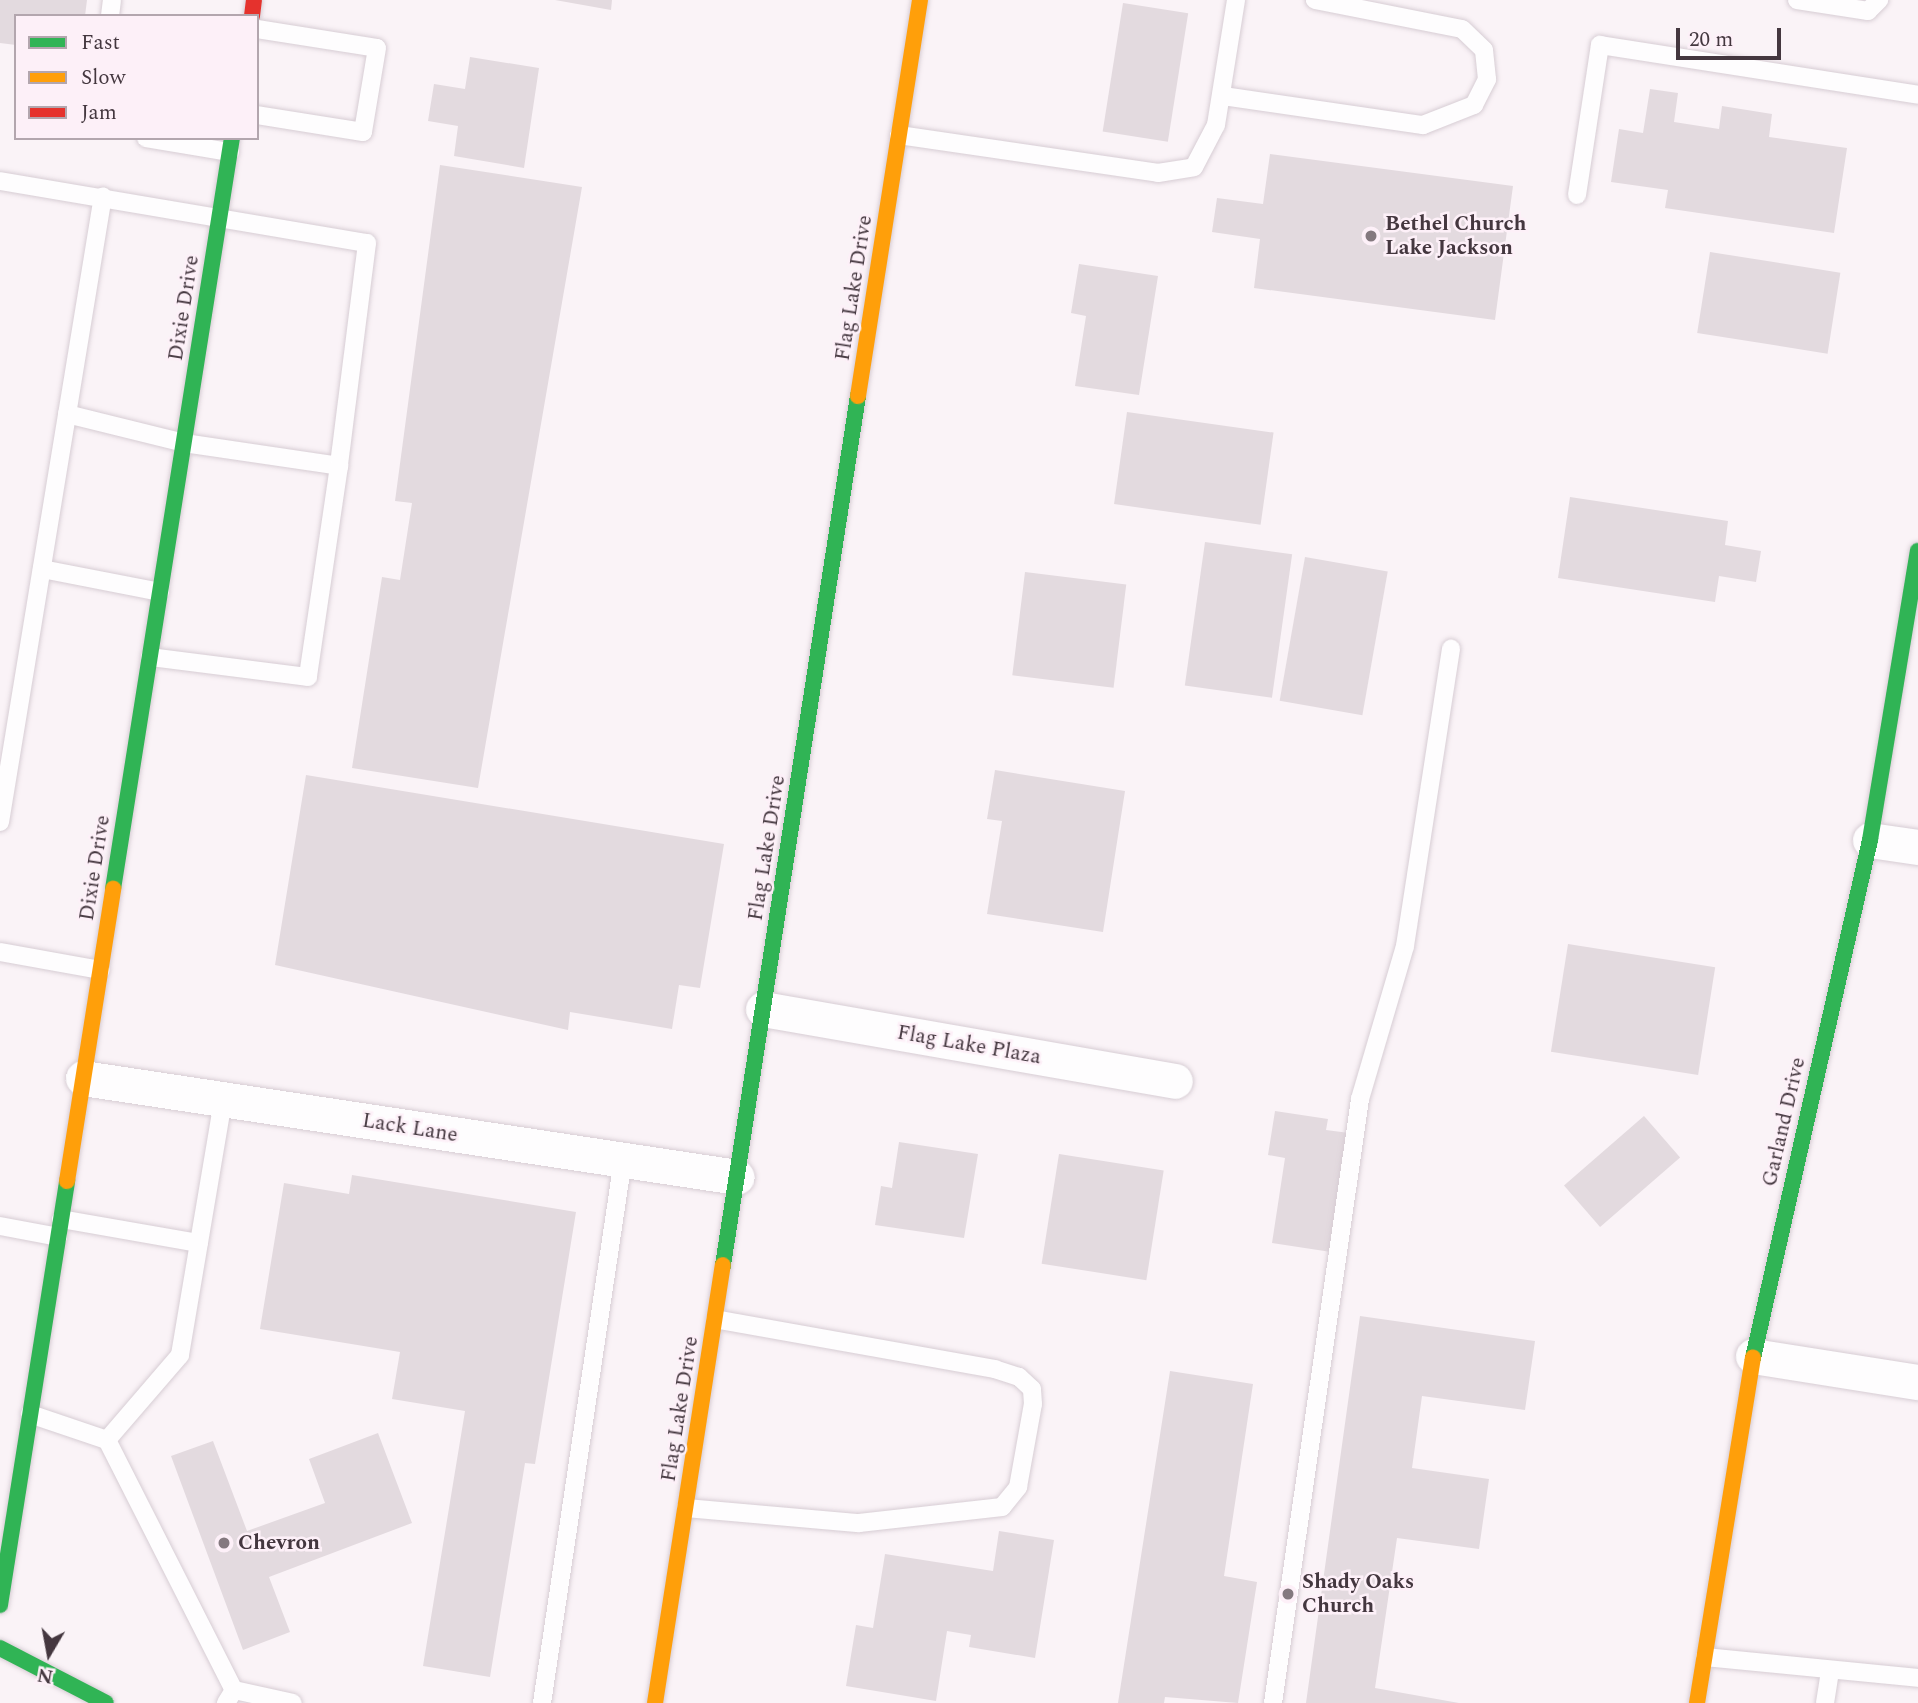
<!DOCTYPE html>
<html>
<head>
<meta charset="utf-8">
<style>
  body { margin:0 }
  #map { position:relative; width:1918px; height:1703px; overflow:hidden; background:#faf3f7; font-family:Spectral,serif }
  div>[style] { position:absolute }
  [style*='--x'] { left:calc(var(--x)*1px); top:calc(var(--y)*1px); width:calc(var(--w)*1px); rotate:calc(var(--a)*1deg) }
  .building>* { inset:0; background:#e3dadf; transform-origin:0 0 }
  .roads { filter:drop-shadow(0 0 2px #d7cdd4) drop-shadow(0 0 2px #d7cdd4) }
  .lane>* { height:18px; margin:-9px; padding:0 9px; transform-origin:9px; border-radius:9px; background:#fefdfe }
  .street>* { height:35px; margin:-17.5px; padding:0 17.5px; transform-origin:17.5px; border-radius:17.5px; background:#fefdfe }
  .fast>* { height:16px; margin:-8px; padding:0 8px; transform-origin:8px; border-radius:8px; background:#30b455 }
  .slow>* { height:16px; margin:-8px; padding:0 8px; transform-origin:8px; border-radius:8px; background:#ff9f0a }
  .jam>* { height:16px; margin:-8px; padding:0 8px; transform-origin:8px; border-radius:8px; background:#e5322d }
  .dots>* { width:19px; height:19px; translate:-50% -50%; box-sizing:border-box; border:4px solid #fdf0f8; border-radius:50% }
  span { translate:-50% -50%; white-space:nowrap; text-align:center; line-height:1.15; -webkit-text-stroke:5px #fdf0f8; paint-order:stroke }
  .poi-label { font-size:21px; color:#44373f; font-weight:700 }
  .left { translate:0 -50%; text-align:left }
  .street-label { font-size:21px; color:#44373f }
  .legend { position:absolute; left:14px; top:14px; width:245px; height:126px; box-sizing:border-box; background:#fdf0f8; border:2px solid #b3a6ae; margin:0; padding:9px 12px; list-style:none; font-size:21px; color:#44373f }
  .legend li { display:flex; align-items:center; gap:14px; height:35px }
  .legend b { width:35px; border:2px solid #b3a6ae }
  .north { position:absolute; left:14px; top:1619px; width:70px; height:70px; -webkit-text-stroke:5px #fdf0f8; paint-order:stroke; rotate:190deg; font-size:19px; font-weight:700; line-height:28px; text-align:center; color:#44373f }
  .north::after { content:''; display:block; margin:auto; width:24px; height:32px; background:#44373f; clip-path:polygon(50% 0,100% 100%,50% 72%,0 100%) }
  .scale { position:absolute; left:1676px; top:28px; width:105px; height:32px; box-sizing:border-box; border:4px solid #44373f; border-top:0; padding-left:9px; font-size:21px; line-height:24px; white-space:nowrap; color:#44373f; -webkit-text-stroke:5px #fdf0f8; paint-order:stroke }
</style>
</head>
<body>
<div id="map">
  <div class="building">
    <div style="clip-path:polygon(0 0,87px 0,85px 16px,16px 16px,16px 45px,0 43px)"></div>
    <div style="clip-path:polygon(555px 0,612px 0,611px 10px)"></div>
    <div style="left:1123px;top:3px;width:66px;height:130px;rotate:9deg"></div>
    <div style="clip-path:polygon(470px 57px,539px 68px,524px 168px,454px 156px,458px 126px,428px 121px,434px 84px,465px 89px)"></div>
    <div style="clip-path:polygon(1650px 89px,1678px 93px,1674px 122px,1719px 129px,1722px 106px,1772px 114px,1769px 137px,1847px 148px,1834px 233px,1665px 208px,1668px 190px,1611px 182px,1619px 129px,1643px 133px)"></div>
    <div style="clip-path:polygon(1270px 154px,1513px 186px,1495px 320px,1254px 288px,1260px 239px,1212px 232px,1217px 198px,1263px 204px)"></div>
    <div style="clip-path:polygon(440px 165px,582px 187px,478px 788px,352px 768px,382px 577px,400px 580px,412px 503px,395px 501px)"></div>
    <div style="left:1710px;top:252px;width:132px;height:82px;rotate:9deg"></div>
    <div style="clip-path:polygon(1079px 264px,1158px 276px,1139px 395px,1075px 386px,1086px 316px,1071px 313px)"></div>
    <div style="left:1127px;top:412px;width:148px;height:93px;rotate:8deg"></div>
    <div style="clip-path:polygon(1570px 497px,1728px 521px,1725px 545px,1761px 551px,1756px 582px,1719px 576px,1715px 602px,1558px 578px)"></div>
    <div style="left:1205px;top:542px;width:88px;height:145px;rotate:8deg"></div>
    <div style="left:1305px;top:557px;width:84px;height:146px;rotate:10deg"></div>
    <div style="left:1025px;top:572px;width:102px;height:104px;rotate:7deg"></div>
    <div style="clip-path:polygon(995px 770px,1125px 791px,1103px 932px,987px 914px,1002px 821px,987px 819px)"></div>
    <div style="clip-path:polygon(306px 775px,724px 844px,700px 988px,679px 985px,672px 1029px,570px 1012px,568px 1030px,275px 965px)"></div>
    <div style="left:1568px;top:944px;width:149px;height:109px;rotate:9deg"></div>
    <div style="clip-path:polygon(1275px 1111px,1328px 1119px,1326px 1130px,1349px 1133px,1331px 1252px,1272px 1243px,1285px 1158px,1268px 1155px)"></div>
    <div style="left:1644px;top:1116px;width:55px;height:106px;rotate:49deg"></div>
    <div style="clip-path:polygon(899px 1142px,978px 1154px,964px 1238px,875px 1225px,881px 1186px,892px 1188px)"></div>
    <div style="left:1059px;top:1154px;width:106px;height:111px;rotate:9deg"></div>
    <div style="clip-path:polygon(352px 1175px,576px 1212px,535px 1464px,525px 1463px,490px 1677px,423px 1666px,465px 1411px,392px 1399px,400px 1352px,260px 1329px,284px 1183px,349px 1194px)"></div>
    <div style="clip-path:polygon(1360px 1316px,1535px 1341px,1525px 1410px,1422px 1396px,1412px 1468px,1489px 1479px,1479px 1549px,1397px 1538px,1375px 1688px,1459px 1703px,1306px 1703px)"></div>
    <div style="clip-path:polygon(1170px 1371px,1253px 1384px,1224px 1576px,1257px 1582px,1238px 1703px,1165px 1697px,1164px 1703px,1118px 1703px)"></div>
    <div style="clip-path:polygon(378px 1433px,412px 1523px,269px 1577px,290px 1632px,243px 1650px,171px 1456px,213px 1441px,247px 1531px,325px 1503px,309px 1459px)"></div>
    <div style="clip-path:polygon(999px 1531px,1054px 1540px,1035px 1658px,969px 1647px,971px 1635px,947px 1631px,936px 1701px,846px 1686px,856px 1625px,873px 1628px,885px 1554px,993px 1571px)"></div>
  </div>
  <div class="roads">
    <div class="lane">
      <div style="--x:1797;--y:0;--w:72;--a:8.8"></div>
      <div style="--x:1868;--y:11;--w:16;--a:-45"></div>
      <div style="--x:110;--y:16;--w:16;--a:-83"></div>
      <div style="--x:257;--y:29;--w:121;--a:9"></div>
      <div style="--x:377;--y:48;--w:85;--a:99.5"></div>
      <div style="--x:363;--y:132;--w:107;--a:-170.9"></div>
      <div style="--x:1223;--y:96;--w:202;--a:8.3"></div>
      <div style="--x:1423;--y:125;--w:55;--a:-21.4"></div>
      <div style="--x:1474;--y:105;--w:29;--a:-63"></div>
      <div style="--x:1487;--y:79;--w:29;--a:-96"></div>
      <div style="--x:1484;--y:50;--w:30;--a:-136"></div>
      <div style="--x:1462;--y:29;--w:150;--a:-168.8"></div>
      <div style="--x:899;--y:135;--w:262;--a:8.3"></div>
      <div style="--x:1158;--y:173;--w:36;--a:-9"></div>
      <div style="--x:1194;--y:167;--w:47;--a:-62.4"></div>
      <div style="--x:1216;--y:125;--w:127;--a:-80.9"></div>
      <div style="--x:146;--y:138;--w:85;--a:9.5"></div>
      <div style="--x:0;--y:181;--w:372;--a:9.6"></div>
      <div style="--x:367;--y:243;--w:225;--a:97.2"></div>
      <div style="--x:1577;--y:195;--w:152;--a:-81.3"></div>
      <div style="--x:1600;--y:45;--w:322;--a:8.9"></div>
      <div style="--x:67;--y:414;--w:121;--a:13.9"></div>
      <div style="--x:184;--y:443;--w:157;--a:8.4"></div>
      <div style="--x:339;--y:466;--w:213;--a:98.4"></div>
      <div style="--x:308;--y:677;--w:159;--a:-172.8"></div>
      <div style="--x:42;--y:569;--w:120;--a:11"></div>
      <div style="--x:0;--y:822;--w:634;--a:-80.66"></div>
      <div style="--x:0;--y:952;--w:102;--a:10.2"></div>
      <div style="--x:61;--y:1219;--w:140;--a:9.9"></div>
      <div style="--x:0;--y:1226;--w:59;--a:10.7"></div>
      <div style="--x:30;--y:1414;--w:81;--a:18.7"></div>
      <div style="--x:107;--y:1440;--w:280;--a:63.1"></div>
      <div style="--x:107;--y:1440;--w:112;--a:-49.3"></div>
      <div style="--x:180;--y:1355;--w:259;--a:-80.4"></div>
      <div style="--x:686;--y:1508;--w:174;--a:5"></div>
      <div style="--x:859;--y:1523;--w:144;--a:-6.4"></div>
      <div style="--x:1002;--y:1507;--w:26;--a:-51"></div>
      <div style="--x:1018;--y:1487;--w:84;--a:-79.8"></div>
      <div style="--x:1033;--y:1404;--w:15;--a:-94"></div>
      <div style="--x:1032;--y:1389;--w:18;--a:-137"></div>
      <div style="--x:1019;--y:1377;--w:25;--a:-162"></div>
      <div style="--x:995;--y:1369;--w:284;--a:-169.9"></div>
      <div style="--x:1705;--y:1657;--w:214;--a:5.6"></div>
      <div style="--x:226;--y:1703;--w:15;--a:-58"></div>
      <div style="--x:234;--y:1690;--w:60;--a:12.4"></div>
      <div style="--x:542;--y:1703;--w:549;--a:-81.52"></div>
      <div style="--x:1273;--y:1703;--w:610;--a:-81.8"></div>
      <div style="--x:1360;--y:1099;--w:159;--a:-73.6"></div>
      <div style="--x:1405;--y:946;--w:301;--a:-81.2"></div>
      <div style="--x:1825;--y:1703;--w:33;--a:-81"></div>
    </div>
    <div class="street">
      <div style="--x:1870;--y:840;--w:49;--a:8.3"></div>
      <div style="--x:763;--y:1009;--w:418;--a:9.9"></div>
      <div style="--x:83;--y:1078;--w:661;--a:8.61"></div>
      <div style="--x:1753;--y:1356;--w:167;--a:9"></div>
    </div>
    <div class="fast">
      <div style="--x:113;--y:889;--w:760;--a:-81"></div>
      <div style="--x:723;--y:1265;--w:879;--a:-81.17"></div>
      <div style="--x:1753;--y:1358;--w:531;--a:-77.27"></div>
      <div style="--x:1870;--y:840;--w:293;--a:-80.6"></div>
      <div style="--x:0;--y:1605;--w:429;--a:-81"></div>
      <div style="--x:0;--y:1648;--w:119;--a:27.4"></div>
    </div>
    <div class="slow">
      <div style="--x:858;--y:396;--w:401;--a:-81.1"></div>
      <div style="--x:67;--y:1181;--w:296;--a:-81"></div>
      <div style="--x:655;--y:1703;--w:443;--a:-81.2"></div>
      <div style="--x:1697;--y:1703;--w:350;--a:-80.8"></div>
    </div>
    <div class="jam">
      <div style="--x:252;--y:16;--w:16;--a:-83"></div>
    </div>
  </div>
  <div class="dots">
    <div style="left:1371px;top:236px;background:#84797f"></div>
    <div style="left:224px;top:1543px;background:#84797f"></div>
    <div style="left:1288px;top:1594px;background:#84797f"></div>
  </div>
  <div class="poi-label">
    <span class="left" style="left:1385px;top:236px">Bethel Church<br>Lake Jackson</span>
    <span class="left" style="left:238px;top:1543px">Chevron</span>
    <span class="left" style="left:1302px;top:1594px">Shady Oaks<br>Church</span>
  </div>
  <div class="street-label">
    <span style="left:854px;top:288px;rotate:-81deg">Flag Lake Drive</span>
    <span style="left:184px;top:308px;rotate:-81deg">Dixie Drive</span>
    <span style="left:767px;top:848px;rotate:-81deg">Flag Lake Drive</span>
    <span style="left:95px;top:868px;rotate:-81deg">Dixie Drive</span>
    <span style="left:969px;top:1045px;rotate:10deg">Flag Lake Plaza</span>
    <span style="left:1784px;top:1122px;rotate:-77deg">Garland Drive</span>
    <span style="left:410px;top:1128px;rotate:9deg">Lack Lane</span>
    <span style="left:680px;top:1409px;rotate:-81deg">Flag Lake Drive</span>
  </div>
  <ul class="legend">
  <li><b style="height:9px;background:#30b455"></b>Fast</li>
  <li><b style="height:9px;background:#ff9f0a"></b>Slow</li>
  <li><b style="height:9px;background:#e5322d"></b>Jam</li>
  </ul>
  <div class="north">N</div>
  <div class="scale">20 m</div>
</div>
</body>
</html>
